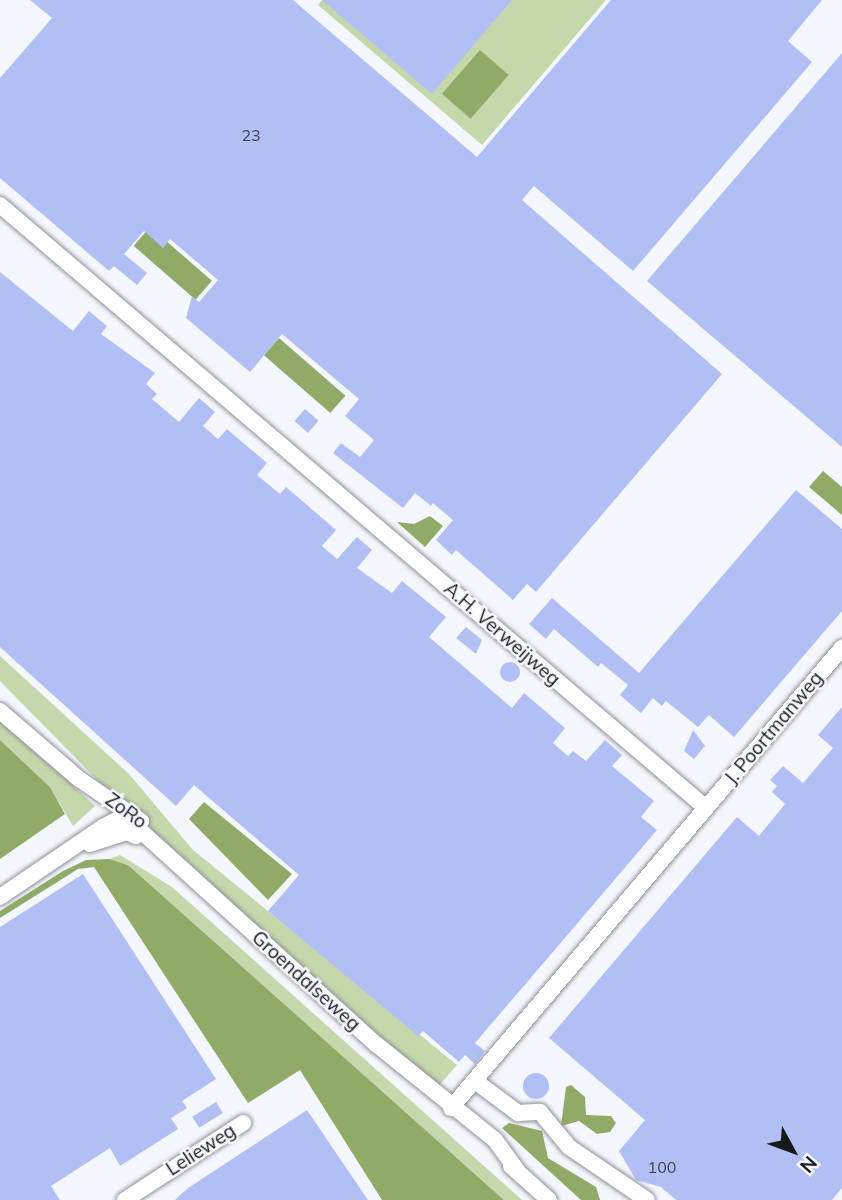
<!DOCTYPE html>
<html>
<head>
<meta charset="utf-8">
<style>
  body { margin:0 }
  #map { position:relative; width:842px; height:1200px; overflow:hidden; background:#f5f7fe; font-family:Mulish,sans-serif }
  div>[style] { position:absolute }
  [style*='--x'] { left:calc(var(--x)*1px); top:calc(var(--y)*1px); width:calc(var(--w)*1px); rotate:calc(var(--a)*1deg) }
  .green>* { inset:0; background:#c5d8ab }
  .water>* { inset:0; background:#90ab68; transform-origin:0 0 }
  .building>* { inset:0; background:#b2bff5; transform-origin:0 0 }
  .round { border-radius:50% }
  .roads { filter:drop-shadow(0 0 2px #8d9098) drop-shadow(0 0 2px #8d9098) }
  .minor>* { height:16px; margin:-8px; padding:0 8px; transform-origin:8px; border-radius:8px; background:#fff }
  span { translate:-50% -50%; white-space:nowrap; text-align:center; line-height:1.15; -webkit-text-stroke:5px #f5f7fe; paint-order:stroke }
  .number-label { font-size:16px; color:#3e4252 }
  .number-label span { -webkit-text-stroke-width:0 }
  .street-label { font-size:19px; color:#18191c }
  .north { position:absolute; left:758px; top:1116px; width:70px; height:70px; -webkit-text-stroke:5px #f5f7fe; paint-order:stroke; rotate:131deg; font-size:19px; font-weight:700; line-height:28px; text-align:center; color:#18191c }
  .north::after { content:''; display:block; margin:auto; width:24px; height:32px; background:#18191c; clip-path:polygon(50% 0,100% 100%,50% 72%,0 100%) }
</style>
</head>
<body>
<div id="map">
  <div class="green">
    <div style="clip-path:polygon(322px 0,606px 0,482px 145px,318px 5px)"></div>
    <div style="clip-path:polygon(0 656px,129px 774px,193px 850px,457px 1065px,436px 1089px,115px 798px,0 681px)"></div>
    <div style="clip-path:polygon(0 719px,95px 806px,73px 826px,50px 787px,0 740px)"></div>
    <div style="clip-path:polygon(120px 855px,172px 887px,522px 1200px,504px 1200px,128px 865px,109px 859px)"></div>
  </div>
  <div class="water">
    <div style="left:480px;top:50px;width:38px;height:58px;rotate:41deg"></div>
    <div style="left:150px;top:227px;width:82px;height:25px;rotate:41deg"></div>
    <div style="left:279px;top:338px;width:88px;height:23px;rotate:41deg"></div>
    <div style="clip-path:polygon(823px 471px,842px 487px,842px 515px,809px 487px)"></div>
    <div style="clip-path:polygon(430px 516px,443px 526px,425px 547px,397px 522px,414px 524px)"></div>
    <div style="clip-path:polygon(0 740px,50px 787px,65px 814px,0 859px)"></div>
    <div style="clip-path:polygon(204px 802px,292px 874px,268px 900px,189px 819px)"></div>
    <div style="clip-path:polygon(109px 859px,128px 865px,504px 1200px,382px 1200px,300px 1070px,248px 1103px,94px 867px,78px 869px,0 918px,0 911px,63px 871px,86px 860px)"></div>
    <div style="clip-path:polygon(571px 1085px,585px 1097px,586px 1115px,611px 1116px,616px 1123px,610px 1132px,597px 1134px,579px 1121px,561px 1126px,566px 1087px)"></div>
    <div style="clip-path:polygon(509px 1123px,542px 1131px,548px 1158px,596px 1187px,600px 1200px,581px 1200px,502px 1128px)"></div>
  </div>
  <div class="building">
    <div style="clip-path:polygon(30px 0,293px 0,477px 157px,611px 0,822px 0,788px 41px,812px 62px,633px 271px,534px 186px,522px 200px,722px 374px,536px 592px,527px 584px,513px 600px,456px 550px,452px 555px,436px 540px,453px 520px,433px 503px,431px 506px,415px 493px,403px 508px,333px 453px,341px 443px,360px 457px,374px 440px,345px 416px,359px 399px,282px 334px,250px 372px,186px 318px,192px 296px,199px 302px,218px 280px,170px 239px,163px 248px,144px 231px,124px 254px,147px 273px,137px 285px,114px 266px,109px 271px,0 178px,0 78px,52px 18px)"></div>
    <div style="clip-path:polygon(322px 0,512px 0,432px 94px)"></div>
    <div style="clip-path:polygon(842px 53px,842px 447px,647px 281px)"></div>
    <div style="clip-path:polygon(0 272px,73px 331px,89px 311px,107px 326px,101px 334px,155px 373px,146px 384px,157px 394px,152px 399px,179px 422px,199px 398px,215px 412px,203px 426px,218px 439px,227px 429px,267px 463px,257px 475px,280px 494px,286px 487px,336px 530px,322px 546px,337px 559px,357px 537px,372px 550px,357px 568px,392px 593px,402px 581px,446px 617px,429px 637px,512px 708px,524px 693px,565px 728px,553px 743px,568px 756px,573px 751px,586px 761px,605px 740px,622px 755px,612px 766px,654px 801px,641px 817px,657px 830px,475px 1043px,485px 1051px,475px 1064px,465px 1055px,459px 1062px,423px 1031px,418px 1036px,268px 911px,299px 875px,194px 785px,176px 806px,0 647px)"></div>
    <div style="left:305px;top:409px;width:18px;height:16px;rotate:41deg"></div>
    <div style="clip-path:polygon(796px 490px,842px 529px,842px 611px,734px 737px,709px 715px,698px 727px,666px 701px,662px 706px,653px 698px,641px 713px,620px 695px,628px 685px,601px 663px,598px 667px,554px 629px,546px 639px,529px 624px,552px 598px,639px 673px)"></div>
    <div style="clip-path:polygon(466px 627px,482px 640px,476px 654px,456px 638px)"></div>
    <div class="round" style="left:500px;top:662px;width:20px;height:20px"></div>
    <div style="clip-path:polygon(842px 707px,842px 1188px,832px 1200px,676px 1200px,661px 1187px,636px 1180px,619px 1151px,645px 1120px,549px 1038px,737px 817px,759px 836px,785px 804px,772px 792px,777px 786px,770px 780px,783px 766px,803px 783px,833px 748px,818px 735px)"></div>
    <div style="clip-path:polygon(693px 730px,705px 746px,694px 759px,684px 751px)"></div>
    <div style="clip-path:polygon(83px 874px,216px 1079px,182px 1101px,187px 1108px,171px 1118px,178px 1129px,120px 1166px,110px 1148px,51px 1186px,60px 1200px,0 1200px,0 927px)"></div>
    <div class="round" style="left:523px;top:1073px;width:26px;height:26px"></div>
    <div style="left:216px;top:1102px;width:13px;height:28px;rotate:58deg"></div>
    <div style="clip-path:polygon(307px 1110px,368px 1200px,175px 1200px,188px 1188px)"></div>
  </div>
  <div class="roads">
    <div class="minor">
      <div style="--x:0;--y:205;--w:928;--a:40.5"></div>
      <div style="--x:0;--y:711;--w:104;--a:40.7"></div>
      <div style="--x:79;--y:779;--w:75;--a:34.1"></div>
      <div style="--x:90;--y:844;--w:39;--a:-18"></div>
      <div style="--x:127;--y:832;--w:10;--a:24"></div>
      <div style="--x:0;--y:897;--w:125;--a:-34.2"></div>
      <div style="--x:103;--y:827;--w:16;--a:-27"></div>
      <div style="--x:117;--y:820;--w:15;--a:11"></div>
      <div style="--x:132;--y:823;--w:329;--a:42.2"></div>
      <div style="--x:376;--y:1044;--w:153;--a:38.9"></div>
      <div style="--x:495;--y:1140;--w:39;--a:54"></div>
      <div style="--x:475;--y:1081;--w:54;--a:36.7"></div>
      <div style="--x:518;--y:1113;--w:22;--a:-3"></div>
      <div style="--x:540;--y:1112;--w:45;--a:50.4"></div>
      <div style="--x:569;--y:1147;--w:94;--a:34.2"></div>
      <div style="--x:451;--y:1108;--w:604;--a:-49.64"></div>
      <div style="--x:511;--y:1166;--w:51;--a:41.8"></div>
      <div style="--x:125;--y:1200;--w:141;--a:-33.1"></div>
    </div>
  </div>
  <div class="number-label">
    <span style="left:251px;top:135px">23</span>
    <span style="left:662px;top:1167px">100</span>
  </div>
  <div class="street-label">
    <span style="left:502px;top:634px;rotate:41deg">A.H. Verweijweg</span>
    <span style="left:774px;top:728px;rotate:-50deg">J. Poortmanweg</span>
    <span style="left:126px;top:811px;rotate:36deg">ZoRo</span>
    <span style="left:306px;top:981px;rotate:42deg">Groendalseweg</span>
    <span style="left:201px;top:1150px;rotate:-33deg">Lelieweg</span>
  </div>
  <div class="north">N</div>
</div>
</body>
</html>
